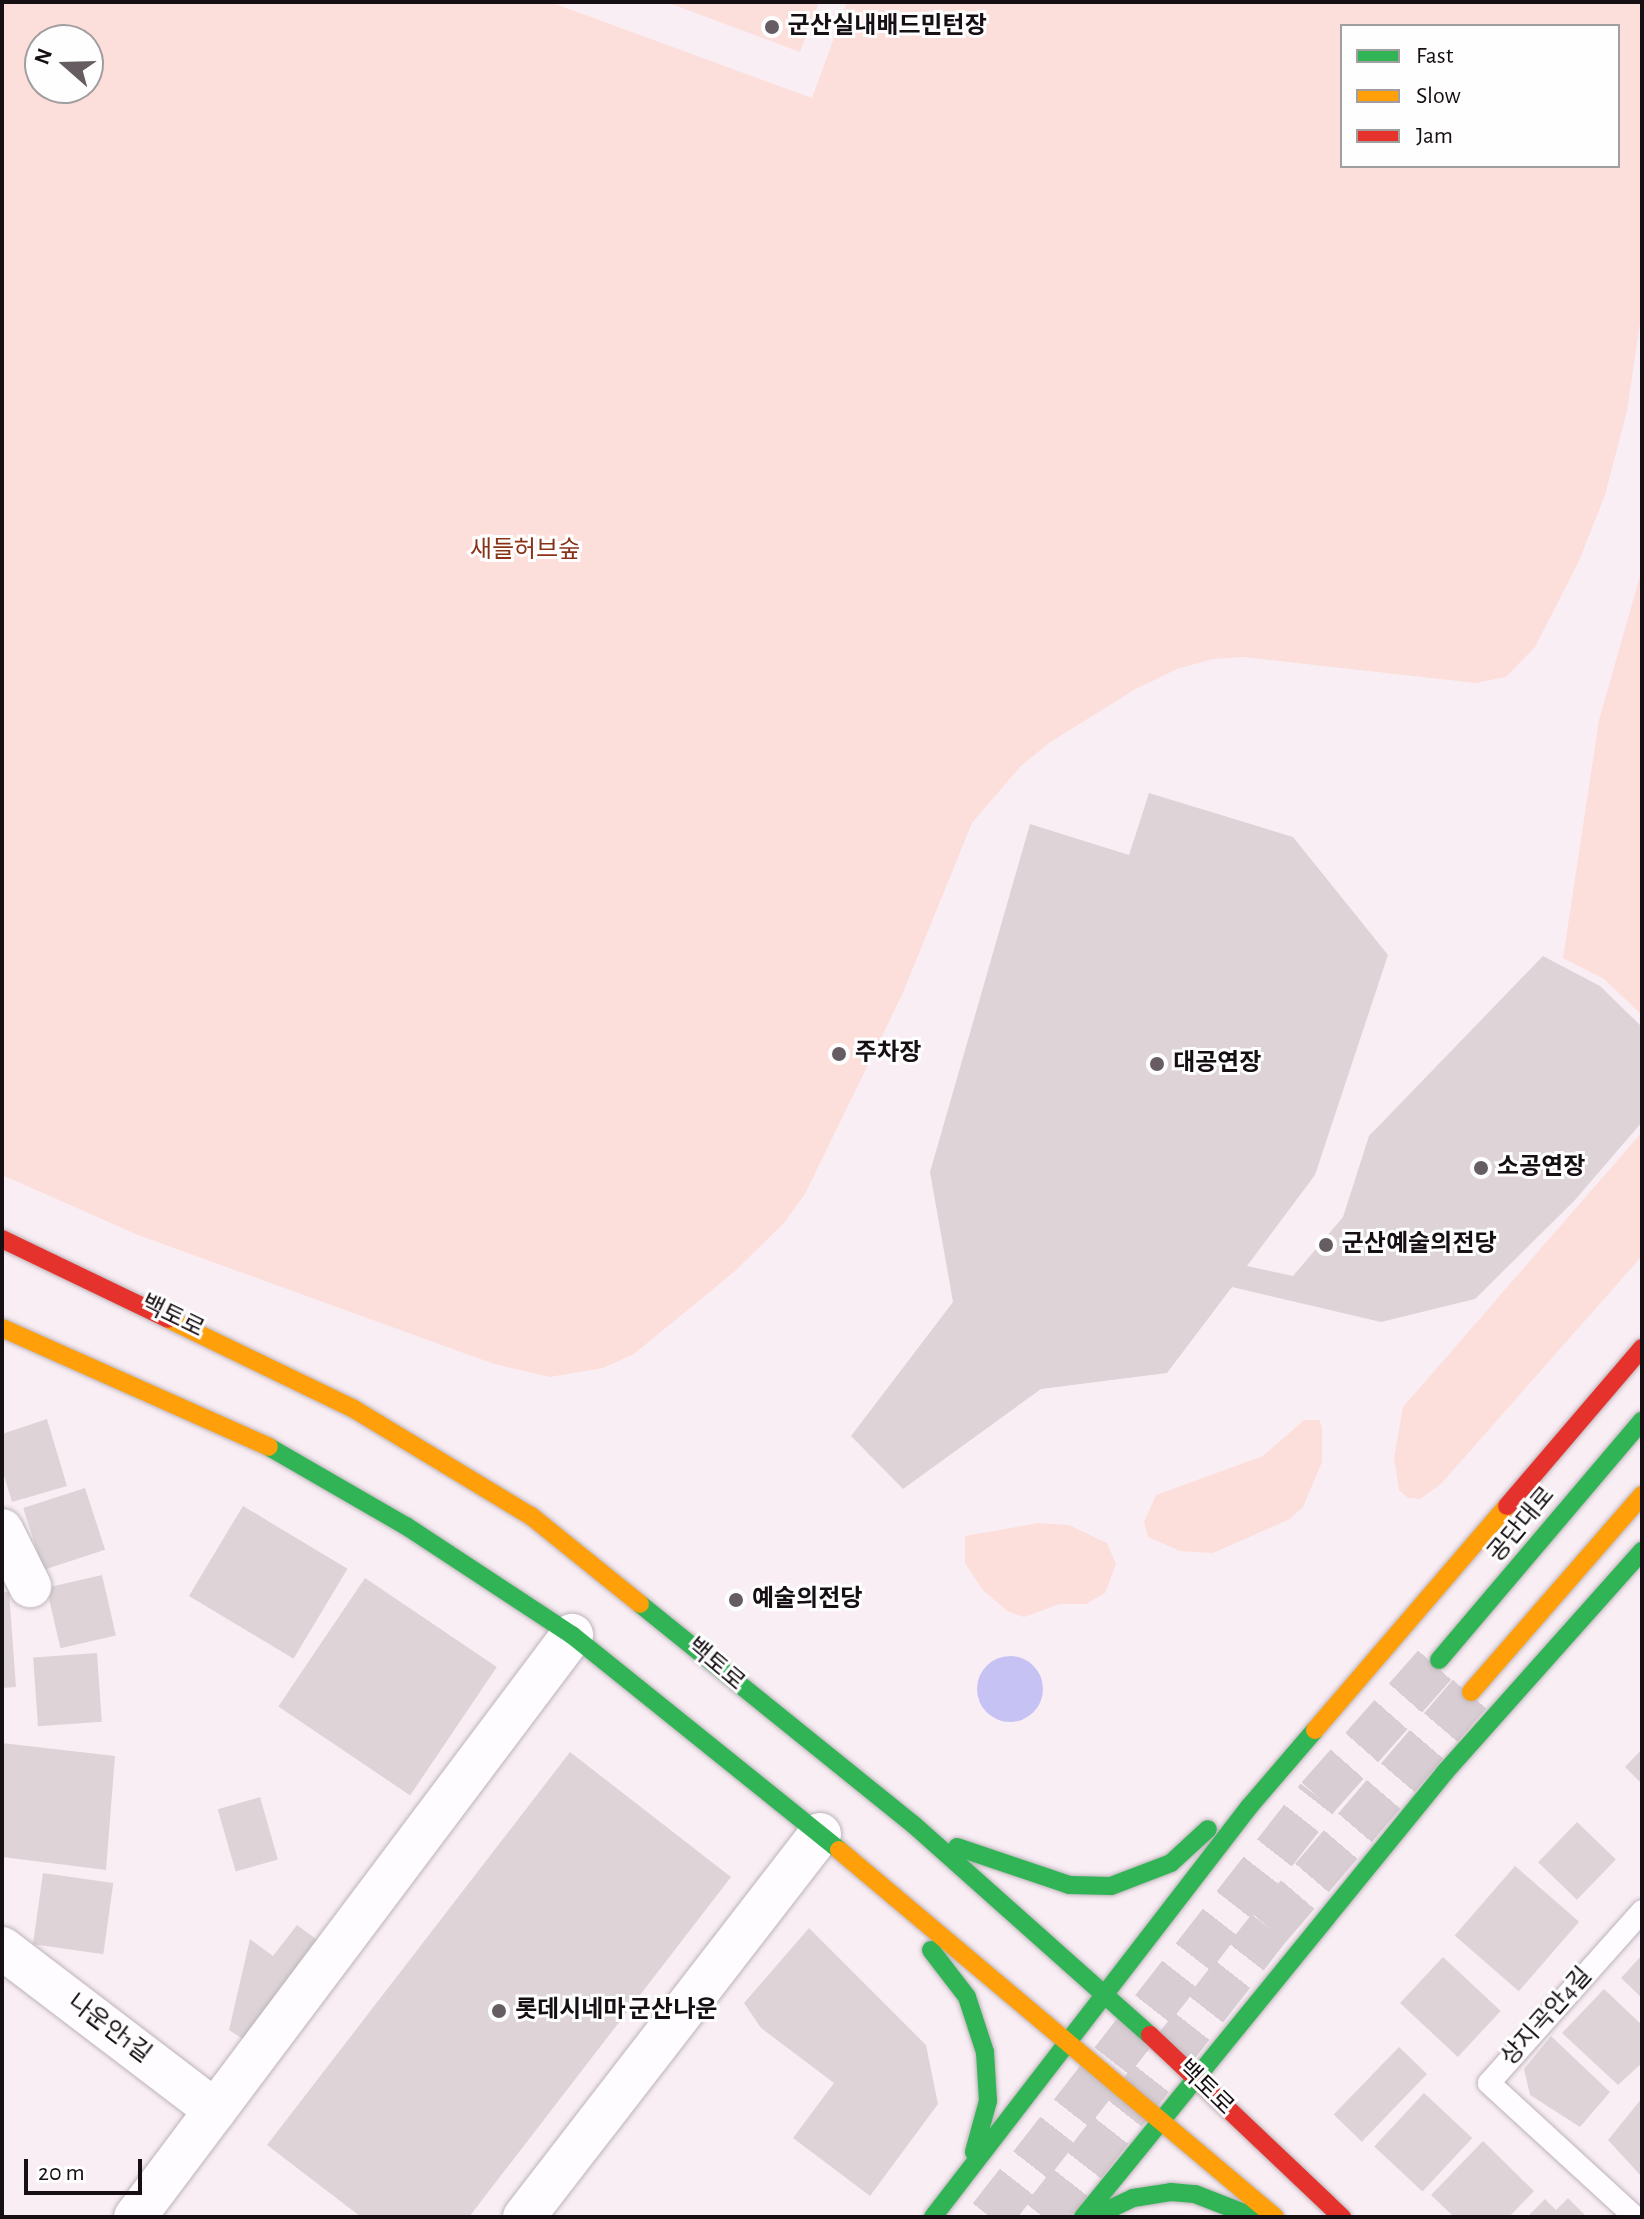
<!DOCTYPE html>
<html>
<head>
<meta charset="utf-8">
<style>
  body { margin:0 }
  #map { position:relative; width:1644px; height:2219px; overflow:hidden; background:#faeef5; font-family:"Alegreya Sans","Noto Sans KR",sans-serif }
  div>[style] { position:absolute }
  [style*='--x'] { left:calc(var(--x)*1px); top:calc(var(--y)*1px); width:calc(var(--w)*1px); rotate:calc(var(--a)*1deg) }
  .green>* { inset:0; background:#fcdfdb }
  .water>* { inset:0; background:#c6c3f4 }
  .round { border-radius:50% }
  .building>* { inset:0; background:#ded4d8; transform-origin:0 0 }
  .secondary-tunnel>* { height:44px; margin-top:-22px; transform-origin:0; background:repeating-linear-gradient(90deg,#d8cdd3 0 44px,transparent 0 66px) }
  .roads { filter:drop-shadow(0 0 2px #bbb3b8) drop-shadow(0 0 2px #bbb3b8) }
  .lane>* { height:22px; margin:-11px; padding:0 11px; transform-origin:11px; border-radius:11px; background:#fefcfe }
  .street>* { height:42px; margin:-21px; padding:0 21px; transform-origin:21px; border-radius:21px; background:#fefcfe }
  .fast>* { height:18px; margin:-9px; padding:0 9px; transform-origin:9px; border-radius:9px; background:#30b455 }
  .slow>* { height:18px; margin:-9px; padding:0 9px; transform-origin:9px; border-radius:9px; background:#ff9f0a }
  .jam>* { height:18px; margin:-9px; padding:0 9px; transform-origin:9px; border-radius:9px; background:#e5322d }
  .dots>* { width:22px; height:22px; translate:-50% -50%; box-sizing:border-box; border:4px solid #fefefe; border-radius:50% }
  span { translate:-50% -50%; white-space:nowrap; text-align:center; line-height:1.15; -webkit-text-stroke:6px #fefefe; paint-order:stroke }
  .poi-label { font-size:24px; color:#160f14; font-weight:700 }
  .left { translate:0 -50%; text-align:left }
  .park-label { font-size:24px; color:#893217 }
  .street-label { font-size:24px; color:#160f14 }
  .frame { position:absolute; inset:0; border:4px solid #160f14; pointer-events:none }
  .legend { position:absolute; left:1340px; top:24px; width:280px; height:144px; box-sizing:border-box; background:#fefefe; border:2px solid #a19ea0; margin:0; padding:10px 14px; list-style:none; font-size:24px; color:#160f14 }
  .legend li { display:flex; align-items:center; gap:16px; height:40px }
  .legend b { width:40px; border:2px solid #a19ea0 }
  .north { position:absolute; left:24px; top:24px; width:80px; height:80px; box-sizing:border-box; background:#fefefe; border:2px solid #a19ea0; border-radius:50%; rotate:290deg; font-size:22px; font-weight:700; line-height:32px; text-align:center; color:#160f14 }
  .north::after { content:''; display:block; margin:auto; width:28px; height:36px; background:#665d63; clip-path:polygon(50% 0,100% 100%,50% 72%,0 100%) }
  .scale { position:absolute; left:24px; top:2159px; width:118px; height:36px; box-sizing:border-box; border:4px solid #160f14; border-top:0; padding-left:10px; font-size:24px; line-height:28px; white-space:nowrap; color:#160f14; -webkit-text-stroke:6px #fefefe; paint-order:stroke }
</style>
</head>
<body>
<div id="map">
  <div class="green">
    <div style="clip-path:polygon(evenodd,2px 2px,550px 2px,812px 98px,847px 2px,1642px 2px,1642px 310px,1627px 411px,1605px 495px,1579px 561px,1535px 647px,1506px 677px,1476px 683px,1244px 657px,1213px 659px,1177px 669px,1134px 690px,1049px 743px,1020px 767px,972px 823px,902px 995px,805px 1194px,784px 1223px,734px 1272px,634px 1354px,603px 1368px,550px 1377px,494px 1364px,138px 1235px,2px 1175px,2px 2px,1618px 26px,1618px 166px,1342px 166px,1342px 26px,1618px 26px,2px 2px,88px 40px,88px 88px,40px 88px,40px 40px,88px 40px)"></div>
    <div style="clip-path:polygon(666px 2px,819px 2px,800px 52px)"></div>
    <div style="clip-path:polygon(1642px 569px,1642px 1015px,1604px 979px,1563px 958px,1599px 720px)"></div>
    <div style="clip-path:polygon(1642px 1132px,1642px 1256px,1441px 1484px,1420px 1499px,1408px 1498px,1399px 1490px,1394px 1458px,1403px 1407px)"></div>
    <div style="clip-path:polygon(1304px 1420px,1319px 1420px,1322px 1427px,1322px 1462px,1303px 1507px,1290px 1519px,1213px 1553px,1180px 1551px,1148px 1537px,1144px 1522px,1156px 1495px,1263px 1456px)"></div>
    <div style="clip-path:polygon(1039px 1523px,1069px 1525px,1107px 1543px,1116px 1564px,1105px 1593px,1086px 1604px,1060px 1604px,1024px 1617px,1007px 1611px,982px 1589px,965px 1563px,965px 1536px)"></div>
  </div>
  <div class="water">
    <div class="round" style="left:977px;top:1656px;width:66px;height:66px"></div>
  </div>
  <div class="building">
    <div style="clip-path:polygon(1149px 793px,1293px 837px,1388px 955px,1315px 1175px,1247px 1266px,1293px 1276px,1343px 1217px,1369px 1136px,1543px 956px,1600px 986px,1642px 1027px,1642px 1122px,1575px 1200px,1475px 1299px,1381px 1322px,1232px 1287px,1167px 1373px,1041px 1389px,903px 1489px,851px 1436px,953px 1302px,930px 1172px,1030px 824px,1129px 855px)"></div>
    <div style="clip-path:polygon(47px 1419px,67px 1486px,12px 1502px,2px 1469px,2px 1434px)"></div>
    <div style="left:85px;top:1488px;width:65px;height:65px;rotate:72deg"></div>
    <div style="left:243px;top:1506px;width:122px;height:105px;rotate:31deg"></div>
    <div style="left:102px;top:1575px;width:62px;height:57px;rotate:77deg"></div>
    <div style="left:365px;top:1578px;width:159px;height:155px;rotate:34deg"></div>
    <div style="clip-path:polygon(2px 1592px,9px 1592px,16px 1687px,2px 1688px)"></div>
    <div style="left:97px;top:1653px;width:69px;height:64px;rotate:86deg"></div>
    <div style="clip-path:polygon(2px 1743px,115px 1756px,106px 1870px,2px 1857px)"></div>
    <div style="clip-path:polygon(1642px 1749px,1642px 1784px,1625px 1767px)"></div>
    <div style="clip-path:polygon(570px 1752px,731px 1877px,469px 2217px,361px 2217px,267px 2145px)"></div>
    <div style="left:260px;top:1797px;width:65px;height:44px;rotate:74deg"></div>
    <div style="left:1577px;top:1822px;width:54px;height:56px;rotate:44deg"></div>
    <div style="left:1515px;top:1866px;width:85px;height:92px;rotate:41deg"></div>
    <div style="left:43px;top:1873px;width:71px;height:72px;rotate:8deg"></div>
    <div style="clip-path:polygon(297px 1925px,320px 1942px,246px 2041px,229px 2030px,250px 1939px,273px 1956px)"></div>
    <div style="clip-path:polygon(809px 1928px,926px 2045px,938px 2104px,870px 2196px,793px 2138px,834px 2083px,761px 2028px,744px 2003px)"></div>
    <div style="clip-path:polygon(1642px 1955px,1642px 1998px,1621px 1978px)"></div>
    <div style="left:1443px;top:1957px;width:79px;height:63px;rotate:43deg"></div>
    <div style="clip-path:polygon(1604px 1989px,1642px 2025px,1642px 2063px,1618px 2085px,1562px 2033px)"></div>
    <div style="clip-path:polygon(1551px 2036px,1610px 2092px,1580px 2127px,1530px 2095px,1524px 2069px)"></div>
    <div style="left:1399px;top:2047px;width:39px;height:94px;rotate:44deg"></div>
    <div style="left:1424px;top:2093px;width:66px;height:73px;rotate:43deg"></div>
    <div style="clip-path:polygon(1642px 2098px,1642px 2177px,1608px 2140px)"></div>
    <div style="clip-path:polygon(1483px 2141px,1534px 2191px,1509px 2217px,1454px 2217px,1431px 2195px)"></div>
    <div style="clip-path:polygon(1568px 2198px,1587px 2217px,1527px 2217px,1545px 2199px,1556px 2210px)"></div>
  </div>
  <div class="secondary-tunnel">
    <div style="--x:990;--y:2217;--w:533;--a:-52.01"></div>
    <div style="--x:1318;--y:1797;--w:183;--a:-48.5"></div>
    <div style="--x:1043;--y:2217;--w:367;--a:-52"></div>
    <div style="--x:1269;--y:1928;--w:311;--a:-49.4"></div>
  </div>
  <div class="roads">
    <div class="lane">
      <div style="--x:1635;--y:2217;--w:198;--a:-137.5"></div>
      <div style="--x:1489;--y:2083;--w:230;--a:-48.3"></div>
    </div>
    <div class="street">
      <div style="--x:2;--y:1530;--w:63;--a:63.4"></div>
      <div style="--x:2;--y:1948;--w:268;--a:37.3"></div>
      <div style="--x:135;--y:2217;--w:728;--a:-53.1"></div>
      <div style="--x:524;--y:2217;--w:484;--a:-52.3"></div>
    </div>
    <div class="fast">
      <div style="--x:269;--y:1447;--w:158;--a:30"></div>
      <div style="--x:406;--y:1526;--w:199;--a:33.3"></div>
      <div style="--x:572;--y:1635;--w:343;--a:38.8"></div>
      <div style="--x:640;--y:1604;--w:352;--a:38.9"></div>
      <div style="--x:914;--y:1825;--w:316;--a:41.7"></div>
      <div style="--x:1439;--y:1660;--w:314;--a:-49.7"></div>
      <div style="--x:957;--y:1847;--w:118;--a:18.7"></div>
      <div style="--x:1069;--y:1885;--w:42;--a:1.4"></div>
      <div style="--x:1111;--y:1886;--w:64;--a:-21"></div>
      <div style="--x:1171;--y:1863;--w:50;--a:-42.6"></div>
      <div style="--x:931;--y:1950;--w:59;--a:52.5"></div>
      <div style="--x:967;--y:1997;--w:58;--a:71.9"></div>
      <div style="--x:985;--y:2052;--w:49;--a:86.5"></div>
      <div style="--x:988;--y:2101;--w:53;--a:105.4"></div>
      <div style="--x:933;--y:2217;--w:518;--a:-52.38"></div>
      <div style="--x:1249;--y:1807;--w:101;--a:-49.4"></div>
      <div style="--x:1083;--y:2217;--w:575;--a:-50.86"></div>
      <div style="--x:1446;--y:1771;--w:295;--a:-48.3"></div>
      <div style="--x:1093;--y:2217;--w:44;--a:-25.4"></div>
      <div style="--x:1133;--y:2198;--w:38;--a:-9"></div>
      <div style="--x:1171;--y:2192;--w:24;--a:5"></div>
      <div style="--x:1195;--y:2194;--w:63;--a:21.3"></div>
    </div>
    <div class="slow">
      <div style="--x:168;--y:1319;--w:207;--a:25.8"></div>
      <div style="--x:354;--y:1409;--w:207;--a:31.2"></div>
      <div style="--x:531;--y:1516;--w:140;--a:38.9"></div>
      <div style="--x:2;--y:1328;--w:292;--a:24"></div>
      <div style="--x:1471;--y:1692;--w:261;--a:-49"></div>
      <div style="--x:1315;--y:1730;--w:295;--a:-49.4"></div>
      <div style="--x:839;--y:1850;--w:570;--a:40.09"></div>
    </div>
    <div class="jam">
      <div style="--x:2;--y:1239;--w:184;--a:25.7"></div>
      <div style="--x:1507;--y:1506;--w:208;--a:-49.5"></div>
      <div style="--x:1150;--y:2035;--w:265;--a:43.5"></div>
    </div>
  </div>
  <div class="dots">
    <div style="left:772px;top:27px;background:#665d63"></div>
    <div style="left:839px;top:1054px;background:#665d63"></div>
    <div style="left:1157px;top:1064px;background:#665d63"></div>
    <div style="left:1481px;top:1168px;background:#665d63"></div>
    <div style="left:1326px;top:1245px;background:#665d63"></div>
    <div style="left:736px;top:1600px;background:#665d63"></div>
    <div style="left:499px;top:2011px;background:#665d63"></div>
  </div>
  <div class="poi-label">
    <span class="left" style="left:788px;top:27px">군산실내배드민턴장</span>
    <span class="left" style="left:855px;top:1054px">주차장</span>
    <span class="left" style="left:1173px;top:1064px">대공연장</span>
    <span class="left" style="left:1497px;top:1168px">소공연장</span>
    <span class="left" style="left:1342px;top:1245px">군산예술의전당</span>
    <span class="left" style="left:752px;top:1600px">예술의전당</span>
    <span class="left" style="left:515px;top:2011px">롯데시네마 군산나운</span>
  </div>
  <div class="park-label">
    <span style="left:525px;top:551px">새들허브숲</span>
  </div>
  <div class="street-label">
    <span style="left:172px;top:1317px;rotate:26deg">백토로</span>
    <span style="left:1522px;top:1525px;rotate:-50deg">공단대로</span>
    <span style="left:715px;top:1665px;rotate:40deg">백토로</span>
    <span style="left:1547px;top:2017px;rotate:-48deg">상지곡안4길</span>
    <span style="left:109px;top:2029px;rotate:37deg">나운안1길</span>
    <span style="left:1205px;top:2088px;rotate:44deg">백토로</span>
  </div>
  <div class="frame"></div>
  <ul class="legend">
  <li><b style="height:10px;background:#30b455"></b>Fast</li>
  <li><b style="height:10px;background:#ff9f0a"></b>Slow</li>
  <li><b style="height:10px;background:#e5322d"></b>Jam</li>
  </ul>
  <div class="north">N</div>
  <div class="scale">20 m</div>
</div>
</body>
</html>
